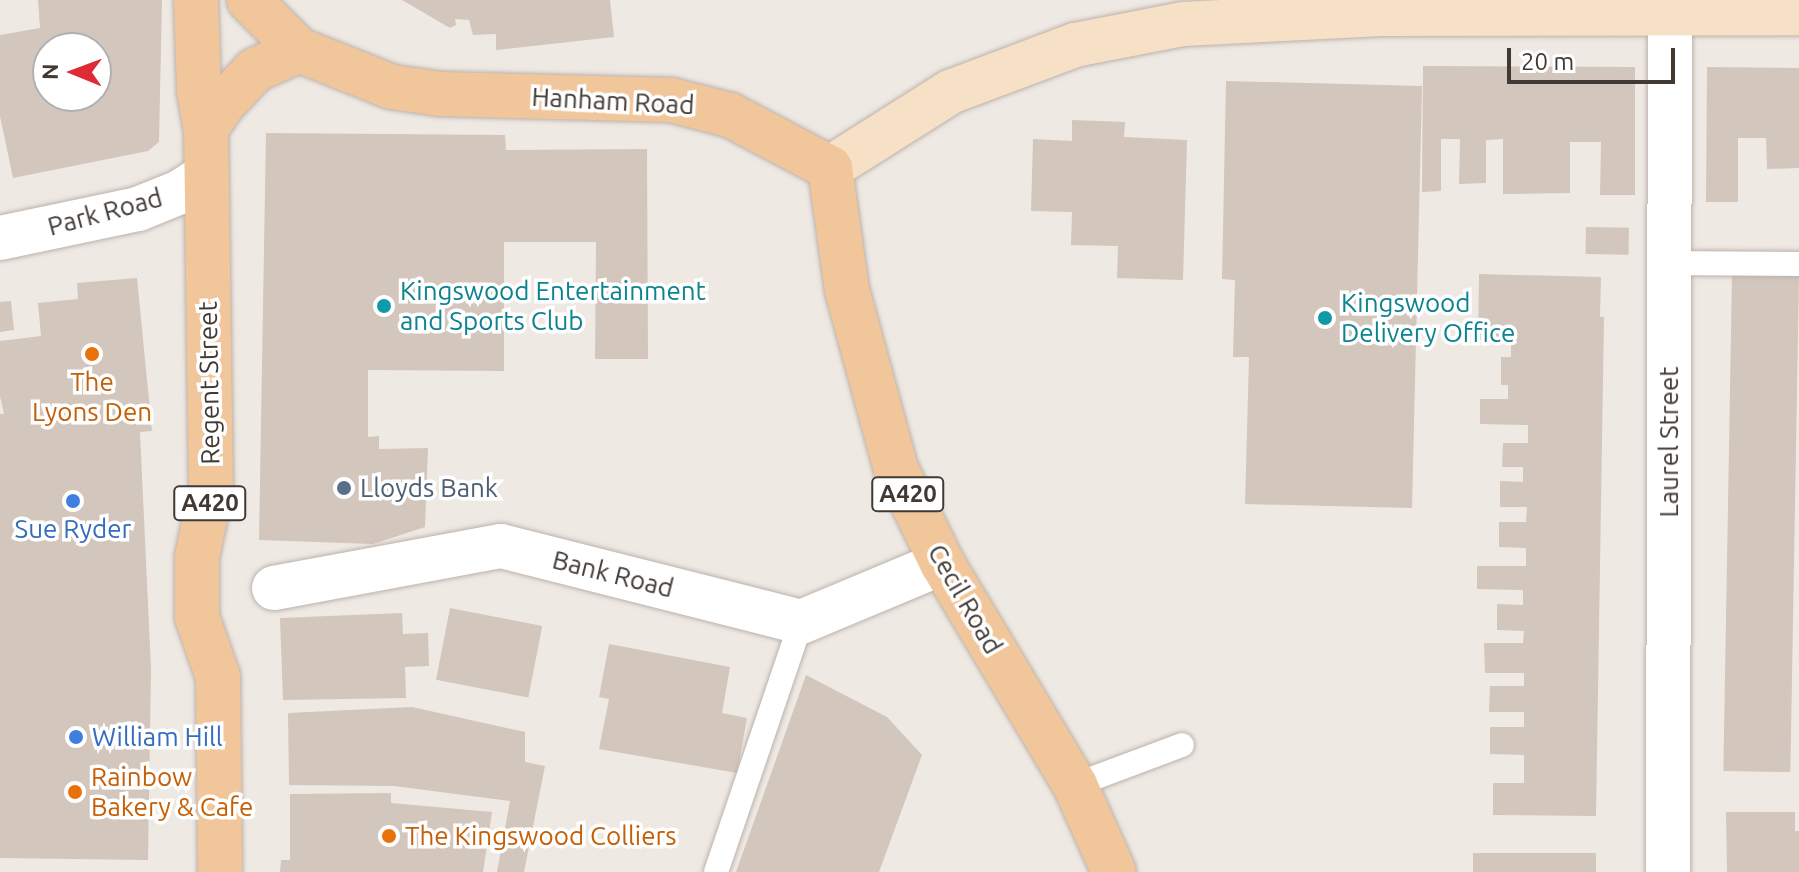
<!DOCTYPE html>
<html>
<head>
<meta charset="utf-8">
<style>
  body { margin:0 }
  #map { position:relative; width:1799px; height:872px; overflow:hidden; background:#efe9e4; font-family:Ubuntu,sans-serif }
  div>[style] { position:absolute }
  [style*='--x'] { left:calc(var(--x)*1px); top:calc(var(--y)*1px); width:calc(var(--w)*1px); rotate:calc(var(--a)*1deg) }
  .building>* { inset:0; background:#d2c6bd; transform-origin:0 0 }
  .roads { filter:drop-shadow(0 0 2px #bcb2aa) drop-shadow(0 0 2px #bcb2aa) }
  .lane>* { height:24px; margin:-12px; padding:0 12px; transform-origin:12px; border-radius:12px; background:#fff }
  .street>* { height:44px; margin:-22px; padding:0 22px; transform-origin:22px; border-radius:22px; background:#fff }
  .secondary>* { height:44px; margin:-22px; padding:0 22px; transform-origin:22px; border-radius:22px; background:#f7e1c6 }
  .primary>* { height:44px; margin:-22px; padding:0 22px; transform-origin:22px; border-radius:22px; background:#f1c69b }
  .dots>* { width:22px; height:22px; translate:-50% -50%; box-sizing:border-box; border:4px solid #fff; border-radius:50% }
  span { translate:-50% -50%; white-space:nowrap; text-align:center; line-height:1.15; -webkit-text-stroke:7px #fff; paint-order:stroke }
  .shield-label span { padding:2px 6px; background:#fff; border:2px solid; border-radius:6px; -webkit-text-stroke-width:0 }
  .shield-label { font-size:24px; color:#403934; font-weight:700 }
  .street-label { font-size:26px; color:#403934 }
  .culture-label { font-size:26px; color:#0d838f }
  .left { translate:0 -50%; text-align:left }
  .food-label { font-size:26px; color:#c56008 }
  .service-label { font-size:26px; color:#4e5e75 }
  .shop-label { font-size:26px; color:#366cbe }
  .north { position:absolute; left:32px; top:32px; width:80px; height:80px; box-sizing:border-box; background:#fff; border:2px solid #b3b0ae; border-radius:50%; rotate:271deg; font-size:22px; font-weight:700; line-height:32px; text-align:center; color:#403934 }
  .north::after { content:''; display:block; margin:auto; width:28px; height:36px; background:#df2b35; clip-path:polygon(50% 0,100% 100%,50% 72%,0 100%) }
  .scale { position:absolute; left:1507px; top:48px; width:168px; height:36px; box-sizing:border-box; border:4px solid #403934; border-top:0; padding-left:10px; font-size:24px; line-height:28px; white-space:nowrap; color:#403934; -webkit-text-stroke:6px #fff; paint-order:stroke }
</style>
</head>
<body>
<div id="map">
  <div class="building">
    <div style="clip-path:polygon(evenodd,38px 0,162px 0,159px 142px,148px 151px,13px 178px,0 116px,0 35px,40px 28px,38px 0,48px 48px,96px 48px,96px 96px,48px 96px,48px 48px)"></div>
    <div style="clip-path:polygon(402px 0,610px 0,614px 37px,496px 50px,496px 34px,473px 35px,469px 20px,455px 19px,456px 25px,450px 28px)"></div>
    <div style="clip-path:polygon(1423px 66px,1635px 67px,1635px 195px,1600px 195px,1601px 142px,1570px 142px,1570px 193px,1503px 194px,1503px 139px,1486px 140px,1486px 183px,1459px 184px,1460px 139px,1441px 139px,1441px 191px,1422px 192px)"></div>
    <div style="clip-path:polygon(1707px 67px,1799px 68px,1799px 168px,1767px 169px,1766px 138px,1738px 138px,1738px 202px,1706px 202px)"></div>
    <div style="clip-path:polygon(1226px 81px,1422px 86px,1412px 508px,1245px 504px,1249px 357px,1233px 357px,1235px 280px,1222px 279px)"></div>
    <div style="clip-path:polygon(1072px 120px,1125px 122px,1124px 137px,1187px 140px,1183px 280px,1117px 278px,1118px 246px,1071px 245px,1072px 212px,1031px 211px,1033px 139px,1072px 141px)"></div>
    <div style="clip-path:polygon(266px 133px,505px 135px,506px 150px,647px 149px,648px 359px,595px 359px,596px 242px,504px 242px,504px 371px,368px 370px,368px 437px,379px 436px,379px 449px,428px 448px,425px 527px,373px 544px,259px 540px)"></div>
    <div style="left:1586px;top:227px;width:43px;height:27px;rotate:1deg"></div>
    <div style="clip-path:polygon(1479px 274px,1601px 277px,1600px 317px,1604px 317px,1596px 816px,1493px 815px,1493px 783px,1524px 783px,1524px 755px,1490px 754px,1490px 727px,1524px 727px,1524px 712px,1489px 712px,1490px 686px,1524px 686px,1524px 673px,1485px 673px,1484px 643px,1523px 643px,1524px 631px,1497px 630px,1497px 604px,1523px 605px,1523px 590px,1477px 589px,1477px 566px,1526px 566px,1526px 548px,1499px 547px,1499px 522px,1526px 522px,1527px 507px,1500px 507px,1500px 481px,1523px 482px,1523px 467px,1502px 467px,1503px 443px,1528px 443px,1528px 425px,1480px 424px,1480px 399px,1508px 399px,1508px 385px,1501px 385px,1501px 357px,1511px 357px,1511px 341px,1478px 340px)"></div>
    <div style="left:1732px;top:275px;width:67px;height:496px;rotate:1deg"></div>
    <div style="clip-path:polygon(137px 278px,152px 431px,140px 432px,151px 669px,148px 860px,0 858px,0 414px,4px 414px,0 396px,0 341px,41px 336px,38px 303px,78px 299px,77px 283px)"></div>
    <div style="clip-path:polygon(11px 301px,14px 330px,0 332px,0 302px)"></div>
    <div style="left:450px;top:608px;width:94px;height:73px;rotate:11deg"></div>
    <div style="clip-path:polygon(402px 613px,403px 634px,428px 633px,429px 666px,405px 667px,406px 698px,283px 700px,280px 618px)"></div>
    <div style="clip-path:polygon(609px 644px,730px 667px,722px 713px,747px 718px,737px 773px,599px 749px,609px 699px,599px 697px)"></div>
    <div style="clip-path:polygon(806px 675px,887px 717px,922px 755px,879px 872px,736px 872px)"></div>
    <div style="clip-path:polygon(412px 707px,525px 732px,525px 762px,545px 766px,524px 872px,497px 872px,510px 801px,394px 786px,289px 785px,288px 713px)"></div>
    <div style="clip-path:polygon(391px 793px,391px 803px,492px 812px,483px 872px,280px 872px,281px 860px,290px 860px,290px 794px)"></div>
    <div style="clip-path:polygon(1726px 812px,1795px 812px,1795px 831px,1799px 831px,1799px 872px,1727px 872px)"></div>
    <div style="left:1473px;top:853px;width:123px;height:19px"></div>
  </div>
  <div class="roads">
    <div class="lane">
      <div style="--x:1669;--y:263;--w:130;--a:0.4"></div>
      <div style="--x:1075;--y:785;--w:114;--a:-20.5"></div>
      <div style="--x:716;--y:872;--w:264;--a:-71.2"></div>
    </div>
    <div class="street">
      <div style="--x:0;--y:238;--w:141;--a:-11.9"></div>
      <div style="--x:138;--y:209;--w:45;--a:-22"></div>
      <div style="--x:180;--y:192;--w:31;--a:-33"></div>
      <div style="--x:274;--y:588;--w:231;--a:-10.5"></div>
      <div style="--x:501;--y:546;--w:309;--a:14.2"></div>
      <div style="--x:801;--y:622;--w:153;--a:-22.7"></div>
      <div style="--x:1668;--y:872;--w:861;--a:-89.87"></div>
    </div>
    <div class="secondary">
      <div style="--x:830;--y:168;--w:142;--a:-32.3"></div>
      <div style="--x:950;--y:92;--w:134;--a:-20.6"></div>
      <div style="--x:1075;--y:45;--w:110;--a:-11"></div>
      <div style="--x:1183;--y:24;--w:199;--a:-2.9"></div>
      <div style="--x:1382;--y:14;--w:417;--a:-0.1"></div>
    </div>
    <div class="primary">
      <div style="--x:196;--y:0;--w:91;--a:88.1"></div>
      <div style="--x:199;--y:91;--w:39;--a:80"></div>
      <div style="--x:206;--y:129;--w:360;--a:89.2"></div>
      <div style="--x:211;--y:489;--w:69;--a:101.6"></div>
      <div style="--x:197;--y:557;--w:60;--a:90"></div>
      <div style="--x:197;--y:617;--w:64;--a:70.7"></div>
      <div style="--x:218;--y:677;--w:195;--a:89.4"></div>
      <div style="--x:249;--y:0;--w:71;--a:45"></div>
      <div style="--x:299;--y:50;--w:100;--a:21.7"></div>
      <div style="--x:392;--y:87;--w:49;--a:8.3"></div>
      <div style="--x:440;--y:94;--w:231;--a:1.5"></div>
      <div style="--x:671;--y:100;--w:61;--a:14.3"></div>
      <div style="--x:730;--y:115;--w:113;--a:27.9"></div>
      <div style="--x:830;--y:168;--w:123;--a:82.1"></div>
      <div style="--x:847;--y:290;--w:186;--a:74.7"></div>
      <div style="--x:896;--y:469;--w:105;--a:63.9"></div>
      <div style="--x:942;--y:563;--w:259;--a:59.1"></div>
      <div style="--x:1075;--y:785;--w:95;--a:65.9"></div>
      <div style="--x:206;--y:129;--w:29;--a:-56"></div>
      <div style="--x:222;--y:105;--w:48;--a:-46.7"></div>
      <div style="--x:255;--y:70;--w:48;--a:-24.4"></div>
    </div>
  </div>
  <div class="dots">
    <div style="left:384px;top:306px;background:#0f9aa8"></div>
    <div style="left:1325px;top:318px;background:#0f9aa8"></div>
    <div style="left:92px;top:354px;background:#e8710a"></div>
    <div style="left:344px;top:488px;background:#5c6f8a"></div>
    <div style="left:73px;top:501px;background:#3f7fe0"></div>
    <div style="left:76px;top:737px;background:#3f7fe0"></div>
    <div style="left:75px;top:792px;background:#e8710a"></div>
    <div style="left:389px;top:836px;background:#e8710a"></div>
  </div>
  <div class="shield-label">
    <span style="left:908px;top:494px">A420</span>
    <span style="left:210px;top:503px">A420</span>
  </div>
  <div class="street-label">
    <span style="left:613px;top:101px;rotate:3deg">Hanham Road</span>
    <span style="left:105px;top:212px;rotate:-15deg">Park Road</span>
    <span style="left:209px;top:383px;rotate:-91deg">Regent Street</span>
    <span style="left:1669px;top:442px;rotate:-90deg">Laurel Street</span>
    <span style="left:613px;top:574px;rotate:14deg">Bank Road</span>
    <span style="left:965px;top:599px;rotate:60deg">Cecil Road</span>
  </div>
  <div class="culture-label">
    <span class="left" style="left:400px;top:306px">Kingswood Entertainment<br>and Sports Club</span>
    <span class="left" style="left:1341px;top:318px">Kingswood<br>Delivery Office</span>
  </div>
  <div class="food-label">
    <span style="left:92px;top:397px">The<br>Lyons Den</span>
    <span class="left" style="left:91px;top:792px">Rainbow<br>Bakery &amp; Cafe</span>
    <span class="left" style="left:405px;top:836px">The Kingswood Colliers</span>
  </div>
  <div class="service-label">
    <span class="left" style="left:360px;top:488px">Lloyds Bank</span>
  </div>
  <div class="shop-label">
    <span style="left:73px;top:529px">Sue Ryder</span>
    <span class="left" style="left:92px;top:737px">William Hill</span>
  </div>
  <div class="north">N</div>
  <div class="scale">20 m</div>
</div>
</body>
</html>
